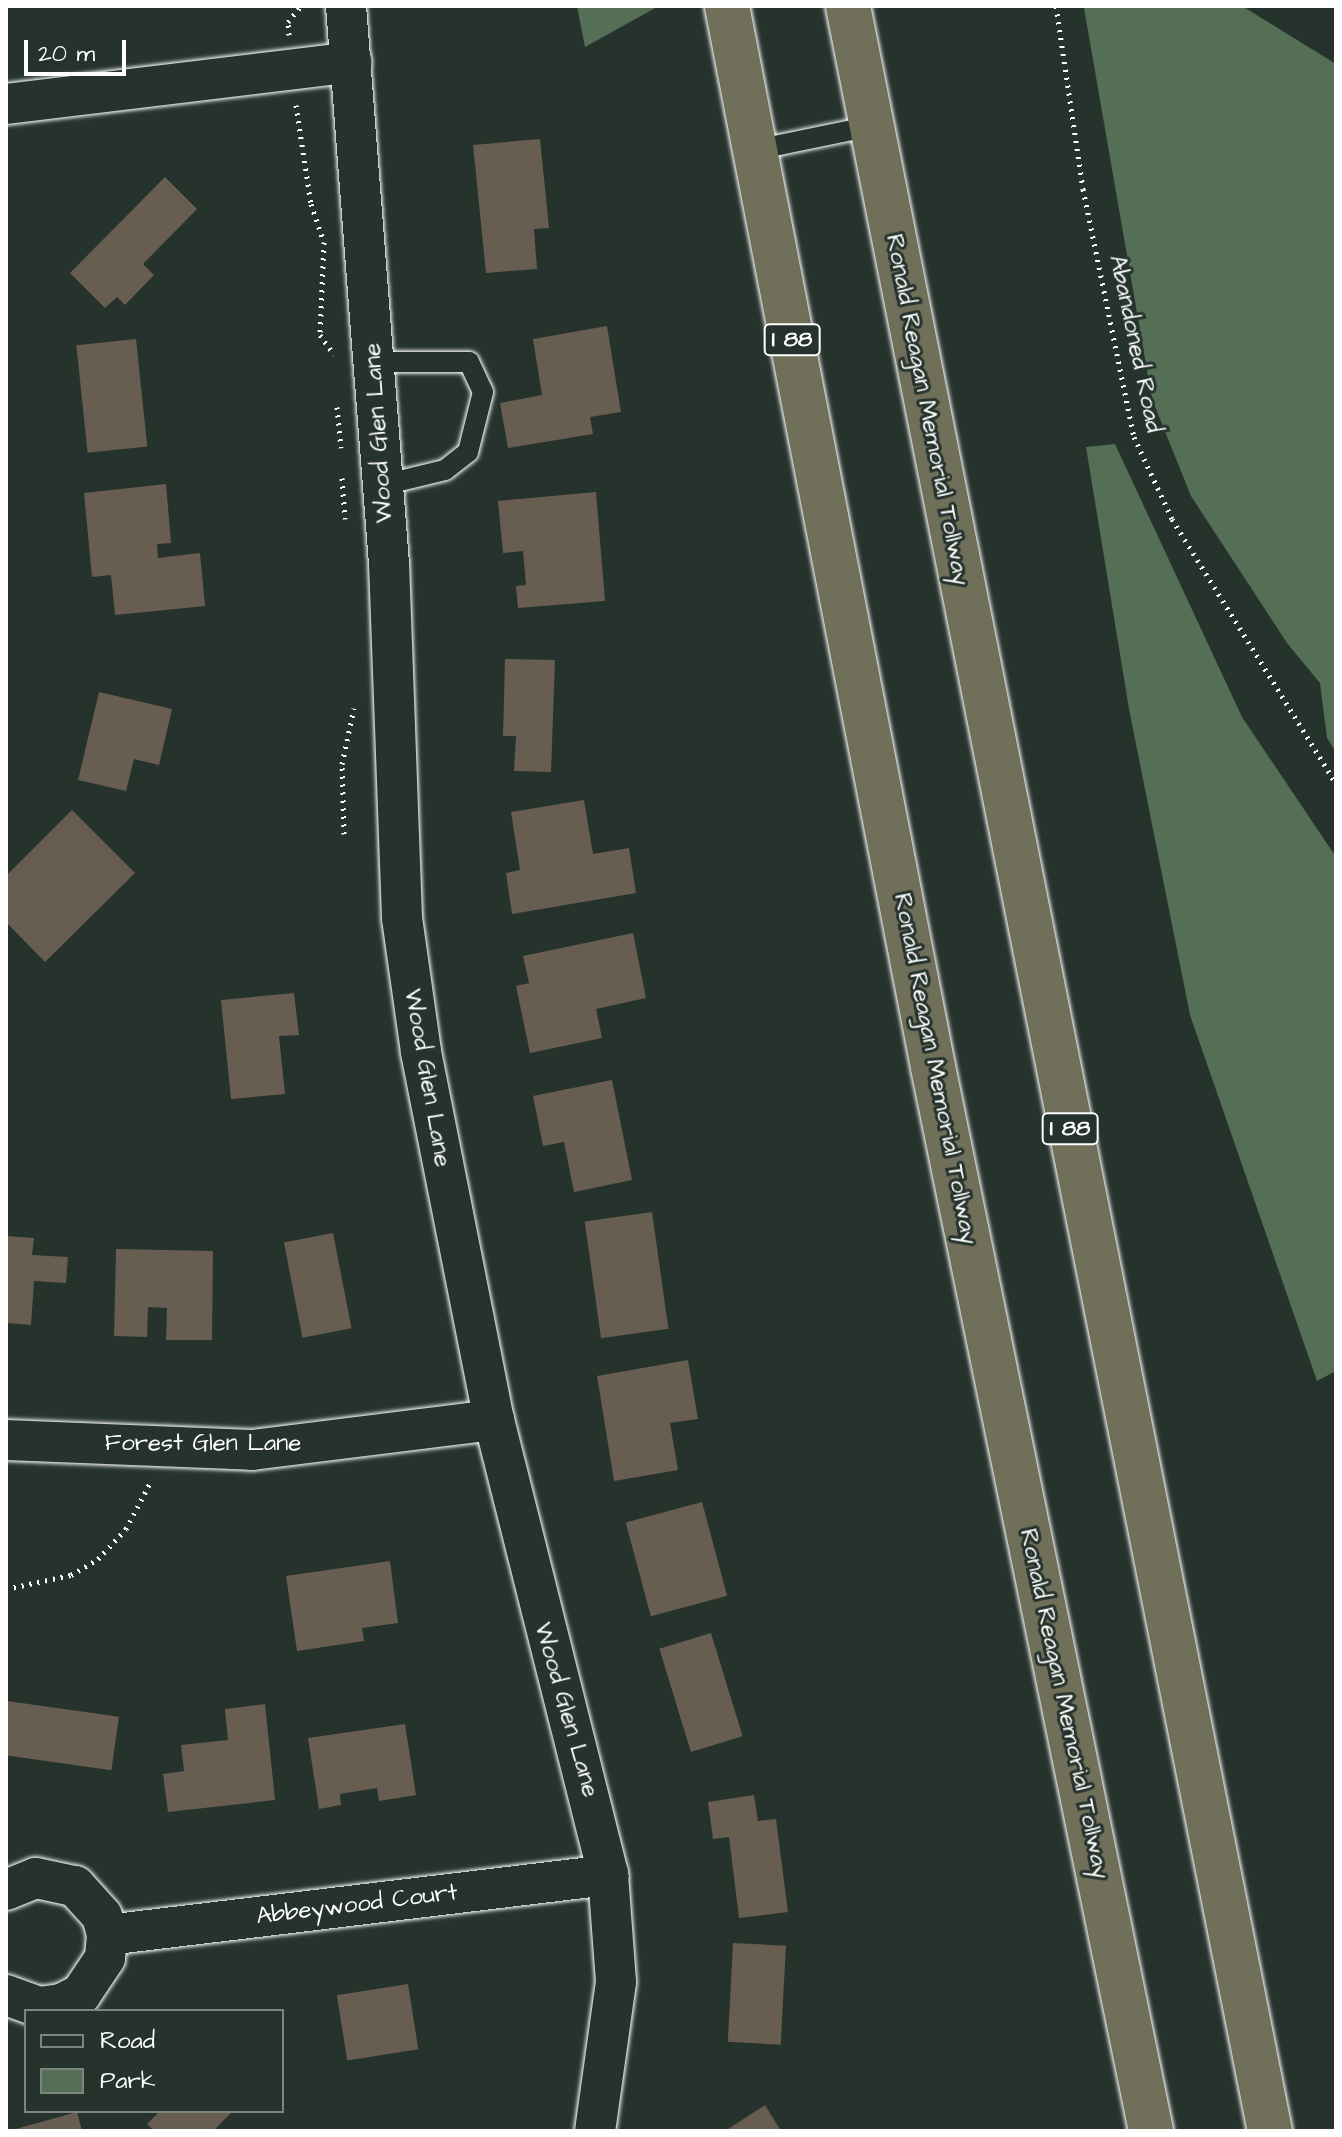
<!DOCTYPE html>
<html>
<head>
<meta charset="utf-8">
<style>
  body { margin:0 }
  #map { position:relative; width:1342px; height:2137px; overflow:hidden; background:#26332d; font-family:"Architects Daughter",sans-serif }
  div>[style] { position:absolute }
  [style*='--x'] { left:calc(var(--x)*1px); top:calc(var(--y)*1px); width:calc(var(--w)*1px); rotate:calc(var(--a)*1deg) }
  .green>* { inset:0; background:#546f55 }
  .building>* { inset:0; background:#675d50; transform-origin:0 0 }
  .path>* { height:5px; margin-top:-2.5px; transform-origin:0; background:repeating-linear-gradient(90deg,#fff 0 2px,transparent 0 8px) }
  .roads { filter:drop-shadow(0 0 2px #fff) drop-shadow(0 0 2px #fff) }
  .lane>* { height:20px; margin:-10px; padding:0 10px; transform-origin:10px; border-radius:10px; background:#26332d }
  .street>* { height:40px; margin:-20px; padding:0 20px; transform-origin:20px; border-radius:20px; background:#26332d }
  .highway>* { height:44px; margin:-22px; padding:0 22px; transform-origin:22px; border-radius:22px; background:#706f59 }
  span { translate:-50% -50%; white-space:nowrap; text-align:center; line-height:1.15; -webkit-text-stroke:6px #26332d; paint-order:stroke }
  .shield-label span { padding:2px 6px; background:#26332d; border:2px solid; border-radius:6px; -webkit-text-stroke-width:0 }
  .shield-label { font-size:22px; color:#fff; font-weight:700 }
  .street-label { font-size:24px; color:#fff }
  .frame { position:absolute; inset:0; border:8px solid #fff; pointer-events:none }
  .legend { position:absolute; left:24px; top:2009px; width:260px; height:104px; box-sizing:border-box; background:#26332d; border:2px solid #7d8581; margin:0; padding:10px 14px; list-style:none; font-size:24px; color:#fff }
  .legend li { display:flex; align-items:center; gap:16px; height:40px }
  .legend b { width:40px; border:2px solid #7d8581 }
  .scale { position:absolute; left:24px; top:40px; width:102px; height:36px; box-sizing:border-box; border:4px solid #fff; border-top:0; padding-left:10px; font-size:24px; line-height:28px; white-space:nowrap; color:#fff; -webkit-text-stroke:6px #26332d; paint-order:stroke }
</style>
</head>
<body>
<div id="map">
  <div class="green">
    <div style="clip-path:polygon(577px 6px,657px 6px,657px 7px,585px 47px)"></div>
    <div style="clip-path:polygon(1242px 6px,1336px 64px,1336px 752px,1327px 738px,1320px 683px,1287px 643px,1191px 496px,1152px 399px,1084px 8px)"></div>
    <div style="clip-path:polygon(1115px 444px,1242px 717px,1336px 857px,1336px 1371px,1317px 1381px,1190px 1015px,1129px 709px,1086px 447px)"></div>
  </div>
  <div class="building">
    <div style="clip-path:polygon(540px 139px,549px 228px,534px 229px,537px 269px,486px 273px,473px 145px)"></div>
    <div style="clip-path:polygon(165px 177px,197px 209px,143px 264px,154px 275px,125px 305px,117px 297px,105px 308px,70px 273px)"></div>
    <div style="clip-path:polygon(607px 326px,621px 412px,590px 417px,593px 434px,508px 448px,500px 403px,542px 395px,533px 339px)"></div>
    <div style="left:136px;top:339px;width:108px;height:60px;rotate:84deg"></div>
    <div style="clip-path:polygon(166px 484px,171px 543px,157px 544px,158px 558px,200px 553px,205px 606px,115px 615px,111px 575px,92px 577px,84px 493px)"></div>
    <div style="clip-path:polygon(596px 492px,605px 601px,518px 608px,516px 586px,526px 585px,523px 551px,503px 553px,498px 501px)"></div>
    <div style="clip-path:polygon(505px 659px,555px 660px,551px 772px,514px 771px,516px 736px,503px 736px)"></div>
    <div style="clip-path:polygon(99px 692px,172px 709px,159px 765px,134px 759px,126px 791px,78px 780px)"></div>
    <div style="clip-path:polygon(584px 800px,593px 854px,629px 848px,636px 893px,512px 914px,506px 873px,520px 870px,511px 812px)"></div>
    <div style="clip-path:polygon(72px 810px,135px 873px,45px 962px,6px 922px,6px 876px)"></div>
    <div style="clip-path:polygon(633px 933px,646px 998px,596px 1009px,602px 1038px,530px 1053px,516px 986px,529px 983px,523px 956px)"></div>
    <div style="clip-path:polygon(294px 993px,299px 1035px,279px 1036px,285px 1094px,231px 1099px,221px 1000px)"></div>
    <div style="clip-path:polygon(612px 1080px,632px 1180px,574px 1192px,564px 1142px,543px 1146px,533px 1096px)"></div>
    <div style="left:652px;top:1212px;width:118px;height:68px;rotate:82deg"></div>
    <div style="left:333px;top:1233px;width:97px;height:50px;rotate:79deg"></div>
    <div style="clip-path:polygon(6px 1236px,34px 1238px,32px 1255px,68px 1257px,66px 1283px,34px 1281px,31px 1325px,6px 1323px)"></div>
    <div style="clip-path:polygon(116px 1249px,213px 1251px,212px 1340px,166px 1340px,167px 1308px,148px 1307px,147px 1337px,114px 1336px)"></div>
    <div style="clip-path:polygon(688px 1360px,698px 1419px,670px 1423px,678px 1470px,614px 1481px,597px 1376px)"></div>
    <div style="left:702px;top:1502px;width:97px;height:79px;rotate:75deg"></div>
    <div style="clip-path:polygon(390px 1561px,398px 1623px,362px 1628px,364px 1641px,297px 1651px,286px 1576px)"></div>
    <div style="left:711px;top:1633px;width:108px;height:54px;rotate:73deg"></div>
    <div style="left:7px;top:1701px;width:113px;height:54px;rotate:8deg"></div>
    <div style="clip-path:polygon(265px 1704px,275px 1800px,168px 1812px,163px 1774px,184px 1771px,181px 1745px,228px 1740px,225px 1709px)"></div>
    <div style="clip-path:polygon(405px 1724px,416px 1795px,379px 1801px,377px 1788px,340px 1794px,341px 1805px,319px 1809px,308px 1738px)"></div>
    <div style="clip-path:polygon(754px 1795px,758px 1821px,776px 1819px,788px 1912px,739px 1918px,729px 1837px,713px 1839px,708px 1802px)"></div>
    <div style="left:733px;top:1943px;width:53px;height:99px;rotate:3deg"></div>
    <div style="left:408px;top:1984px;width:66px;height:72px;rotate:81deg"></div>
    <div style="clip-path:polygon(765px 2105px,781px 2131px,725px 2131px)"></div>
    <div style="clip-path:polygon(160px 2111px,233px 2111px,213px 2131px,154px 2131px,147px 2124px)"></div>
    <div style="clip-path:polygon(77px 2112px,82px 2131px,13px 2131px,12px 2130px)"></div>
  </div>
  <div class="path">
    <div style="--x:1056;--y:6;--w:185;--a:81.6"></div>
    <div style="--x:1083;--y:189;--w:253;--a:78.4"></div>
    <div style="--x:1134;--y:437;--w:90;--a:65.1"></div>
    <div style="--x:1172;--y:519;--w:311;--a:58.2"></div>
    <div style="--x:289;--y:35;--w:13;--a:-94"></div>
    <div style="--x:288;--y:22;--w:21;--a:-51"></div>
    <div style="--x:296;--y:105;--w:100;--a:81.4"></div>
    <div style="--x:311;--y:204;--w:40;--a:71.1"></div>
    <div style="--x:324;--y:242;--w:93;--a:92.5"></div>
    <div style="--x:320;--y:335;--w:24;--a:54"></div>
    <div style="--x:337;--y:407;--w:41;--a:84.4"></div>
    <div style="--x:342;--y:478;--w:41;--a:85.8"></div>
    <div style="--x:344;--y:834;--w:70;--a:-91.6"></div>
    <div style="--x:342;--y:764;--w:57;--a:-77.9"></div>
    <div style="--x:6;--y:1589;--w:66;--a:-12.2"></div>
    <div style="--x:71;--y:1575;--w:31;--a:-31"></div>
    <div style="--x:98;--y:1559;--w:41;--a:-47"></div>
    <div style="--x:126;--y:1529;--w:54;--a:-62.5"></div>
  </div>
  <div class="roads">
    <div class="lane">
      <div style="--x:755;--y:150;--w:119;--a:-11.6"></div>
      <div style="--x:374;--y:362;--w:95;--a:0"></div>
      <div style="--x:469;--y:362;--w:33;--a:65"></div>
      <div style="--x:483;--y:392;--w:62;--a:104"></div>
      <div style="--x:468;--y:452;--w:29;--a:142"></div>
      <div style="--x:445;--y:470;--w:64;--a:166.4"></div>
    </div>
    <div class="street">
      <div style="--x:346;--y:6;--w:559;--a:85.59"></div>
      <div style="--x:389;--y:563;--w:355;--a:87.9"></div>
      <div style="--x:402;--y:918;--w:135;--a:81.9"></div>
      <div style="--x:421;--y:1052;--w:375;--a:78.8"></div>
      <div style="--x:494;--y:1420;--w:469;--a:75.9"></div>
      <div style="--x:608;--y:1875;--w:107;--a:85.7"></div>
      <div style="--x:616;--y:1982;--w:150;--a:98"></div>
      <div style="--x:6;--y:104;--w:348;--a:-6.9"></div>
      <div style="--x:6;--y:1440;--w:246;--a:2.3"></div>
      <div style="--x:252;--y:1450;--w:244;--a:-7.1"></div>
      <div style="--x:6;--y:1890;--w:32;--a:-22"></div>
      <div style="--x:36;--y:1878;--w:40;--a:12"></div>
      <div style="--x:75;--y:1886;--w:40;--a:48"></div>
      <div style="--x:102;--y:1916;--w:20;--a:75"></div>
      <div style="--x:107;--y:1935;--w:23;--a:95"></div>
      <div style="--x:105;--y:1958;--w:43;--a:123.7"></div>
      <div style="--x:81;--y:1994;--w:22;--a:153"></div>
      <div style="--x:61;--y:2004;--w:22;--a:172"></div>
      <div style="--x:39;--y:2007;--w:35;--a:-160"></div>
      <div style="--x:107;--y:1935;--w:505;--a:-6.83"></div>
    </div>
    <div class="highway">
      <div style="--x:727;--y:6;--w:1081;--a:79.01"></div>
      <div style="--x:933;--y:1067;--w:1086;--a:78.42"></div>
      <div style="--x:848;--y:6;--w:2166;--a:78.77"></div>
    </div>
  </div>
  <div class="shield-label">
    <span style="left:792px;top:340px">I 88</span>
    <span style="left:1070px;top:1129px">I 88</span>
  </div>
  <div class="street-label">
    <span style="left:1135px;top:344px;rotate:78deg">Abandoned Road</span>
    <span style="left:927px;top:410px;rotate:79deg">Ronald Reagan Memorial Tollway</span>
    <span style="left:379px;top:433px;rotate:-94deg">Wood Glen Lane</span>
    <span style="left:935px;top:1069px;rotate:79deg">Ronald Reagan Memorial Tollway</span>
    <span style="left:427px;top:1078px;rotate:80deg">Wood Glen Lane</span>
    <span style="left:203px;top:1444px">Forest Glen Lane</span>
    <span style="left:1064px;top:1704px;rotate:78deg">Ronald Reagan Memorial Tollway</span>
    <span style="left:566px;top:1710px;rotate:74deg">Wood Glen Lane</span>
    <span style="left:357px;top:1905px;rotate:-7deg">Abbeywood Court</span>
  </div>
  <div class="frame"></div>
  <ul class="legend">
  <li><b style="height:10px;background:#26332d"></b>Road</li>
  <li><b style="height:22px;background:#546f55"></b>Park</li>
  </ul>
  <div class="scale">20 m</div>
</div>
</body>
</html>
